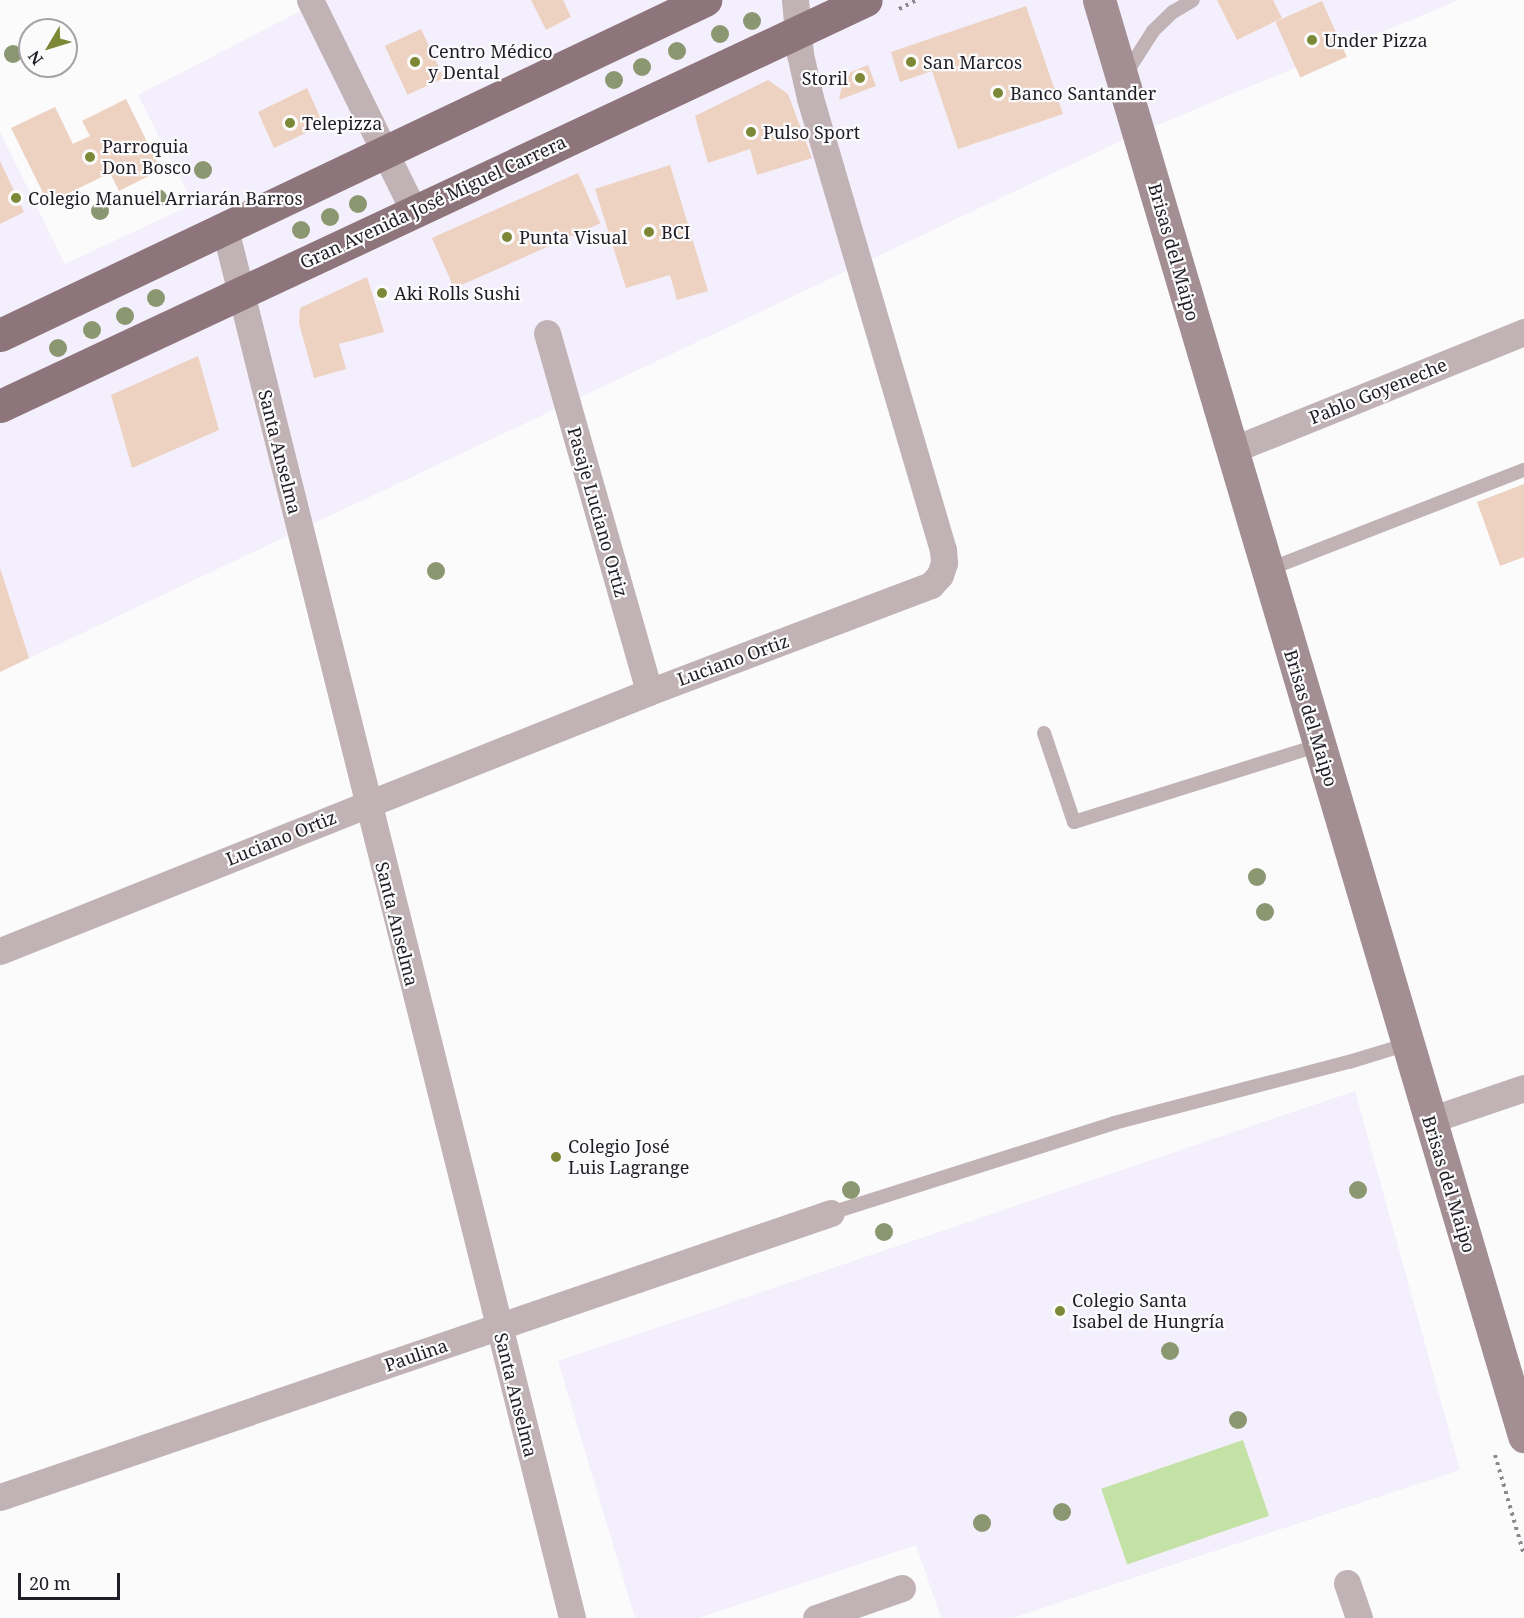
<!DOCTYPE html>
<html>
<head>
<meta charset="utf-8">
<style>
  body { margin:0 }
  #map { position:relative; width:1524px; height:1618px; overflow:hidden; background:#fbfbfb; font-family:"Noto Serif",serif }
  div>[style] { position:absolute }
  [style*='--x'] { left:calc(var(--x)*1px); top:calc(var(--y)*1px); width:calc(var(--w)*1px); rotate:calc(var(--a)*1deg) }
  .built>* { inset:0; background:#f4effc }
  .green>* { inset:0; background:#c5e2a6; transform-origin:0 0 }
  .building>* { inset:0; background:#edd1c1; transform-origin:0 0 }
  .path>* { height:4px; margin-top:-2px; transform-origin:0; background:repeating-linear-gradient(90deg,#8b898d 0 3px,transparent 0 7.5px) }
  .lane>* { height:14px; margin:-7px; padding:0 7px; transform-origin:7px; border-radius:7px; background:#c0b2b5 }
  .street>* { height:27px; margin:-13.5px; padding:0 13.5px; transform-origin:13.5px; border-radius:13.5px; background:#c0b2b5 }
  .secondary>* { height:33px; margin:-16.5px; padding:0 16.5px; transform-origin:16.5px; border-radius:16.5px; background:#a38e93 }
  .primary>* { height:33px; margin:-16.5px; padding:0 16.5px; transform-origin:16.5px; border-radius:16.5px; background:#8e757b }
  .trees>* { width:18px; height:18px; margin:-9px; border-radius:50%; background:#8a9771 }
  .dots>* { width:16px; height:16px; translate:-50% -50%; box-sizing:border-box; border:3px solid #fbfbfb; border-radius:50% }
  span { translate:-50% -50%; white-space:nowrap; text-align:center; line-height:1.15; -webkit-text-stroke:4.5px #fbfbfb; paint-order:stroke }
  .poi-label { font-size:18px; color:#211d26 }
  .left { translate:0 -50%; text-align:left }
  .right { translate:-100% -50%; text-align:right }
  .street-label { font-size:18px; color:#211d26 }
  .north { position:absolute; left:18px; top:18px; width:60px; height:60px; box-sizing:border-box; background:#fbfbfb; border:2px solid #a4a2a6; border-radius:50%; rotate:232deg; font-size:16px; font-weight:700; line-height:24px; text-align:center; color:#211d26 }
  .north::after { content:''; display:block; margin:auto; width:21px; height:27px; background:#7c8836; clip-path:polygon(50% 0,100% 100%,50% 72%,0 100%) }
  .scale { position:absolute; left:18px; top:1573px; width:102px; height:27px; box-sizing:border-box; border:3px solid #211d26; border-top:0; padding-left:8px; font-size:18px; line-height:21px; white-space:nowrap; color:#211d26; -webkit-text-stroke:4px #fbfbfb; paint-order:stroke }
</style>
</head>
<body>
<div id="map">
  <div class="built">
    <div style="clip-path:polygon(322px 0,1459px 0,1138px 133px,0 672px,0 132px,65px 264px,193px 204px,138px 95px)"></div>
    <div style="clip-path:polygon(1355px 1091px,1460px 1470px,1012px 1618px,941px 1618px,916px 1545px,699px 1618px,635px 1618px,558px 1361px)"></div>
  </div>
  <div class="green">
    <div style="left:1243px;top:1440px;width:80px;height:150px;rotate:71deg"></div>
  </div>
  <div class="building">
    <div style="clip-path:polygon(531px 0,563px 0,571px 17px,546px 30px)"></div>
    <div style="clip-path:polygon(1217px 0,1273px 0,1282px 18px,1237px 40px)"></div>
    <div style="left:1322px;top:1px;width:61px;height:51px;rotate:66deg"></div>
    <div style="clip-path:polygon(1026px 6px,1063px 114px,958px 149px,932px 71px,900px 82px,891px 52px)"></div>
    <div style="left:421px;top:29px;width:54px;height:40px;rotate:65deg"></div>
    <div style="clip-path:polygon(868px 65px,876px 86px,839px 100px,842px 85px,851px 72px)"></div>
    <div style="clip-path:polygon(768px 80px,788px 94px,812px 158px,757px 175px,750px 149px,708px 163px,695px 116px)"></div>
    <div style="clip-path:polygon(307px 88px,320px 117px,314px 129px,274px 148px,258px 112px)"></div>
    <div style="clip-path:polygon(126px 99px,161px 170px,119px 191px,110px 173px,48px 203px,11px 128px,55px 107px,73px 144px,90px 136px,82px 121px)"></div>
    <div style="clip-path:polygon(0 161px,24px 212px,0 224px)"></div>
    <div style="clip-path:polygon(670px 165px,708px 291px,677px 300px,670px 275px,626px 288px,595px 189px)"></div>
    <div style="left:578px;top:173px;width:55px;height:160px;rotate:66deg"></div>
    <div style="clip-path:polygon(367px 277px,384px 332px,339px 344px,346px 369px,314px 378px,299px 323px,300px 308px)"></div>
    <div style="clip-path:polygon(198px 356px,219px 430px,132px 468px,111px 395px)"></div>
    <div style="clip-path:polygon(1524px 484px,1524px 557px,1500px 566px,1477px 502px)"></div>
    <div style="clip-path:polygon(0 568px,29px 658px,0 672px)"></div>
  </div>
  <div class="path">
    <div style="--x:899;--y:9;--w:20;--a:-27"></div>
    <div style="--x:1495;--y:1455;--w:104;--a:73.8"></div>
  </div>
  <div class="lane">
    <div style="--x:1125;--y:75;--w:52;--a:-57.5"></div>
    <div style="--x:1153;--y:31;--w:28;--a:-44"></div>
    <div style="--x:1173;--y:12;--w:23;--a:-31"></div>
    <div style="--x:1267;--y:570;--w:276;--a:-21.3"></div>
    <div style="--x:1044;--y:733;--w:94;--a:71.4"></div>
    <div style="--x:1074;--y:822;--w:257;--a:-17.4"></div>
    <div style="--x:831;--y:1213;--w:297;--a:-17.6"></div>
    <div style="--x:1114;--y:1123;--w:243;--a:-14.6"></div>
    <div style="--x:1349;--y:1062;--w:62;--a:-17"></div>
  </div>
  <div class="street">
    <div style="--x:310;--y:0;--w:235;--a:63.8"></div>
    <div style="--x:225;--y:229;--w:1432;--a:75.97"></div>
    <div style="--x:547;--y:333;--w:373;--a:74.1"></div>
    <div style="--x:1232;--y:450;--w:315;--a:-22"></div>
    <div style="--x:0;--y:951;--w:699;--a:-21.76"></div>
    <div style="--x:649;--y:692;--w:302;--a:-20.8"></div>
    <div style="--x:931;--y:585;--w:13;--a:-48"></div>
    <div style="--x:940;--y:575;--w:13;--a:-72"></div>
    <div style="--x:944;--y:563;--w:13;--a:-94"></div>
    <div style="--x:943;--y:550;--w:471;--a:-106.4"></div>
    <div style="--x:810;--y:98;--w:45;--a:-102.8"></div>
    <div style="--x:800;--y:54;--w:54;--a:-95.3"></div>
    <div style="--x:1430;--y:1120;--w:99;--a:-18.8"></div>
    <div style="--x:0;--y:1497;--w:878;--a:-18.87"></div>
    <div style="--x:1347;--y:1583;--w:37;--a:71"></div>
    <div style="--x:816;--y:1618;--w:91;--a:-19.2"></div>
  </div>
  <div class="secondary">
    <div style="--x:1099;--y:0;--w:1498;--a:73.51"></div>
  </div>
  <div class="primary">
    <div style="--x:0;--y:335;--w:781;--a:-25.42"></div>
    <div style="--x:0;--y:406;--w:956;--a:-25.12"></div>
  </div>
  <div class="trees">
    <div style="left:752px;top:21px"></div>
    <div style="left:720px;top:34px"></div>
    <div style="left:677px;top:51px"></div>
    <div style="left:13px;top:54px"></div>
    <div style="left:642px;top:67px"></div>
    <div style="left:614px;top:80px"></div>
    <div style="left:203px;top:170px"></div>
    <div style="left:158px;top:198px"></div>
    <div style="left:358px;top:204px"></div>
    <div style="left:100px;top:211px"></div>
    <div style="left:330px;top:217px"></div>
    <div style="left:301px;top:230px"></div>
    <div style="left:156px;top:298px"></div>
    <div style="left:125px;top:316px"></div>
    <div style="left:92px;top:330px"></div>
    <div style="left:58px;top:348px"></div>
    <div style="left:436px;top:571px"></div>
    <div style="left:1257px;top:877px"></div>
    <div style="left:1265px;top:912px"></div>
    <div style="left:851px;top:1190px"></div>
    <div style="left:1358px;top:1190px"></div>
    <div style="left:884px;top:1232px"></div>
    <div style="left:1170px;top:1351px"></div>
    <div style="left:1238px;top:1420px"></div>
    <div style="left:1062px;top:1512px"></div>
    <div style="left:982px;top:1523px"></div>
  </div>
  <div class="dots">
    <div style="left:1312px;top:40px;background:#7c8836"></div>
    <div style="left:415px;top:62px;background:#7c8836"></div>
    <div style="left:911px;top:62px;background:#7c8836"></div>
    <div style="left:860px;top:78px;background:#7c8836"></div>
    <div style="left:998px;top:93px;background:#7c8836"></div>
    <div style="left:290px;top:123px;background:#7c8836"></div>
    <div style="left:751px;top:132px;background:#7c8836"></div>
    <div style="left:90px;top:157px;background:#7c8836"></div>
    <div style="left:16px;top:198px;background:#7c8836"></div>
    <div style="left:649px;top:232px;background:#7c8836"></div>
    <div style="left:507px;top:237px;background:#7c8836"></div>
    <div style="left:382px;top:293px;background:#7c8836"></div>
    <div style="left:556px;top:1157px;background:#7c8836"></div>
    <div style="left:1060px;top:1311px;background:#7c8836"></div>
  </div>
  <div class="poi-label">
    <span class="left" style="left:1324px;top:40px">Under Pizza</span>
    <span class="left" style="left:428px;top:62px">Centro Médico<br>y Dental</span>
    <span class="left" style="left:923px;top:62px">San Marcos</span>
    <span class="right" style="left:848px;top:78px">Storil</span>
    <span class="left" style="left:1010px;top:93px">Banco Santander</span>
    <span class="left" style="left:302px;top:123px">Telepizza</span>
    <span class="left" style="left:763px;top:132px">Pulso Sport</span>
    <span class="left" style="left:102px;top:157px">Parroquia<br>Don Bosco</span>
    <span class="left" style="left:28px;top:198px">Colegio Manuel Arriarán Barros</span>
    <span class="left" style="left:661px;top:232px">BCI</span>
    <span class="left" style="left:519px;top:237px">Punta Visual</span>
    <span class="left" style="left:394px;top:293px">Aki Rolls Sushi</span>
    <span class="left" style="left:568px;top:1157px">Colegio José<br>Luis Lagrange</span>
    <span class="left" style="left:1072px;top:1311px">Colegio Santa<br>Isabel de Hungría</span>
  </div>
  <div class="street-label">
    <span style="left:433px;top:202px;rotate:-25deg">Gran Avenida José Miguel Carrera</span>
    <span style="left:1174px;top:252px;rotate:74deg">Brisas del Maipo</span>
    <span style="left:1378px;top:391px;rotate:-22deg">Pablo Goyeneche</span>
    <span style="left:280px;top:452px;rotate:76deg">Santa Anselma</span>
    <span style="left:598px;top:512px;rotate:74deg">Pasaje Luciano Ortiz</span>
    <span style="left:733px;top:660px;rotate:-20deg">Luciano Ortiz</span>
    <span style="left:1311px;top:718px;rotate:73deg">Brisas del Maipo</span>
    <span style="left:281px;top:838px;rotate:-22deg">Luciano Ortiz</span>
    <span style="left:397px;top:924px;rotate:76deg">Santa Anselma</span>
    <span style="left:1449px;top:1184px;rotate:73deg">Brisas del Maipo</span>
    <span style="left:416px;top:1355px;rotate:-19deg">Paulina</span>
    <span style="left:516px;top:1395px;rotate:76deg">Santa Anselma</span>
  </div>
  <div class="north">N</div>
  <div class="scale">20 m</div>
</div>
</body>
</html>
